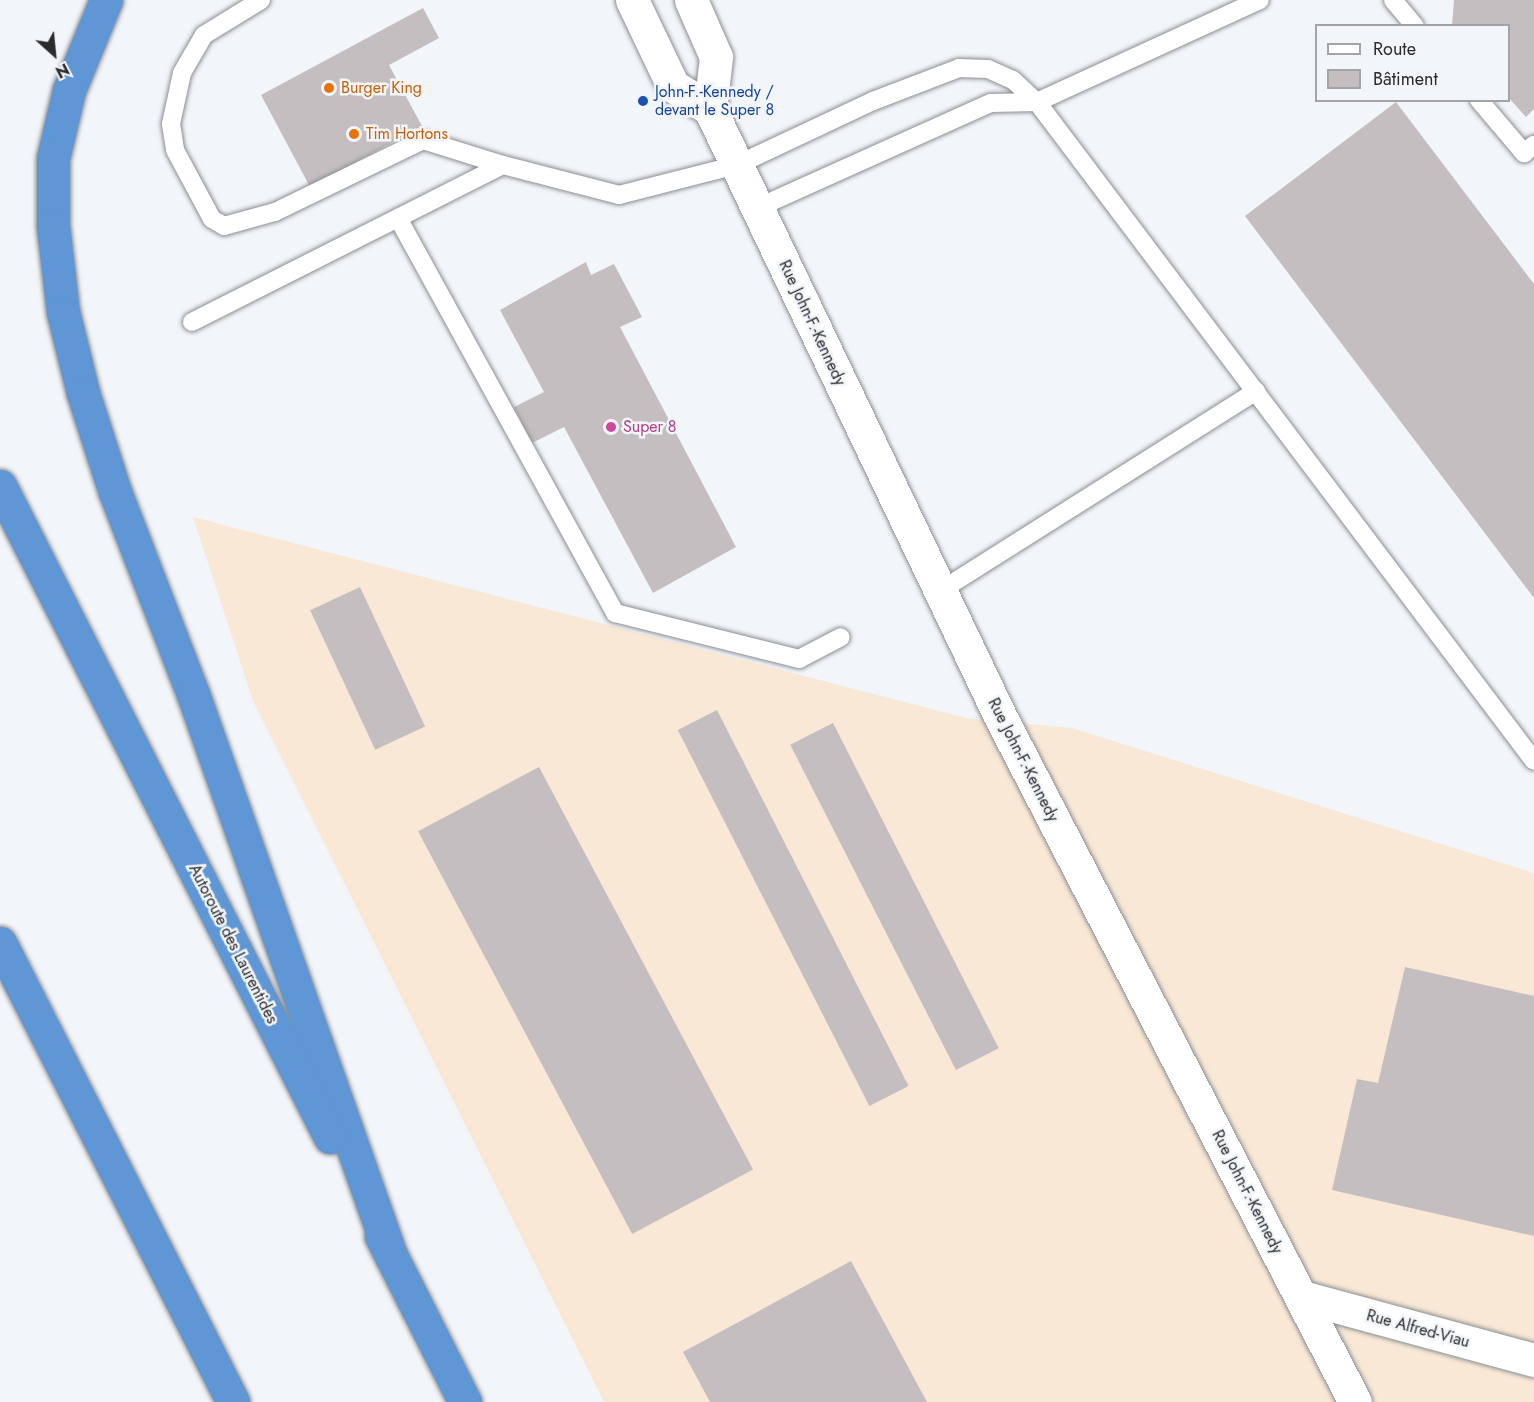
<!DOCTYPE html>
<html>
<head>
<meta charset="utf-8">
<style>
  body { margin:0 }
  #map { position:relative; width:1534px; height:1402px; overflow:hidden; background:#f2f5f9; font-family:Jost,sans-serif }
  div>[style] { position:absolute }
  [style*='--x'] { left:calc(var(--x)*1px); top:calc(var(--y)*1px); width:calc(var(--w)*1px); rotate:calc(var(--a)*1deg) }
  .industrial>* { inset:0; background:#f8e8d5 }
  .building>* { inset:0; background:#c4bec0; transform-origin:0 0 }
  .roads { filter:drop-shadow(0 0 2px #8b8e92) drop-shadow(0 0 2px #8b8e92) }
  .service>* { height:18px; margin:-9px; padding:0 9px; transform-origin:9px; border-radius:9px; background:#fff }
  .minor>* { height:33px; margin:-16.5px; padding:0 16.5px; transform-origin:16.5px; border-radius:16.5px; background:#fff }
  .tertiary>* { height:33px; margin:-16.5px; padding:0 16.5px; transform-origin:16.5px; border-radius:16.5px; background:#fff }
  .motorway>* { height:33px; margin:-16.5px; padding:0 16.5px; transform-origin:16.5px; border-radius:16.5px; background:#5e96d6 }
  .dots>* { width:16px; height:16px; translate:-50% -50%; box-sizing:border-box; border:3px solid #f2f5f9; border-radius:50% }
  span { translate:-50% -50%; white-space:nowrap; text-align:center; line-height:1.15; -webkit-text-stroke:5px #f2f5f9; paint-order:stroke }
  .food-label { font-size:16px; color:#c56008 }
  .left { translate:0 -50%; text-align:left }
  .transit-label { font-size:16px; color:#164399 }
  .street-label { font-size:16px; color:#2a2b2c }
  .hotel-label { font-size:16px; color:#b23c85 }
  .legend { position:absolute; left:1315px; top:24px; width:195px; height:78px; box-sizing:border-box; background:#f2f5f9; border:2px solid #a2a4a7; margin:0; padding:8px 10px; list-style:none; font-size:18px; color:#2a2b2c }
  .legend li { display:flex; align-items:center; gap:12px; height:30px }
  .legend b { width:30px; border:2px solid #a2a4a7 }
  .north { position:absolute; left:24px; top:24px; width:60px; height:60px; -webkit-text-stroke:4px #f2f5f9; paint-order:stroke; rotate:153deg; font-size:16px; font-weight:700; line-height:24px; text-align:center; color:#2a2b2c }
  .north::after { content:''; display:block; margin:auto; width:21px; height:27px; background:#2a2b2c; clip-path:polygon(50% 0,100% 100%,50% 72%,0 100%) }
</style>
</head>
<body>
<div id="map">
  <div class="industrial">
    <div style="clip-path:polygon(193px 517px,966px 718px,1072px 728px,1534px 873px,1534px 1402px,604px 1402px,253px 701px)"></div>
  </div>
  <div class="building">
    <div style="clip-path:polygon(1454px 0,1534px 0,1534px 109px,1526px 117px,1508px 97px,1508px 26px,1452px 26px)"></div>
    <div style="clip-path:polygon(423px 8px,439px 38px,389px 65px,422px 126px,310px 187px,261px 95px)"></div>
    <div style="clip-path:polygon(1396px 102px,1534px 284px,1534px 598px,1245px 216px)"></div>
    <div style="clip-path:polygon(586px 262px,591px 275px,614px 264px,642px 317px,620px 327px,736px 547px,653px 593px,564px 427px,532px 443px,514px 407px,544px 392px,500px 310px)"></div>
    <div style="left:360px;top:587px;width:154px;height:55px;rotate:65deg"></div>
    <div style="left:717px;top:710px;width:422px;height:44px;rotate:63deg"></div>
    <div style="left:833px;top:723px;width:365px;height:48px;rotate:63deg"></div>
    <div style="left:539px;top:767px;width:456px;height:137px;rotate:62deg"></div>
    <div style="clip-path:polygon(1405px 967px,1534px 996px,1534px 1236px,1332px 1190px,1357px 1079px,1378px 1083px)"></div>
    <div style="clip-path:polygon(851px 1261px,927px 1402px,710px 1402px,683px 1352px)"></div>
  </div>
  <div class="roads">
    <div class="service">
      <div style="--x:261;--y:0;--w:67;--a:148.4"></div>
      <div style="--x:204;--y:35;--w:44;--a:120.1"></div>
      <div style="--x:182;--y:73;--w:52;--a:102.2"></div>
      <div style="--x:171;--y:124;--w:26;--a:81"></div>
      <div style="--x:175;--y:150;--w:78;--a:61.8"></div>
      <div style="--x:212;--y:219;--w:14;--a:30"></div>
      <div style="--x:224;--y:226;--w:53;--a:-15.4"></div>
      <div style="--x:275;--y:212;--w:165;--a:-25.9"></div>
      <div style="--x:423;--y:140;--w:84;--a:17.4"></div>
      <div style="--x:1393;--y:0;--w:34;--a:50"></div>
      <div style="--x:1479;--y:100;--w:70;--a:49.7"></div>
      <div style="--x:1524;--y:153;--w:13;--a:-39"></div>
      <div style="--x:757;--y:208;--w:256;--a:-24.2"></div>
      <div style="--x:991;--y:103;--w:46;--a:-1.2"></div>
      <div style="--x:1037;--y:102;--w:245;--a:-24.6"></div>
      <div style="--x:398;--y:218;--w:451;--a:61.2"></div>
      <div style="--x:615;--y:613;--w:190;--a:14"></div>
      <div style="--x:799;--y:659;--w:47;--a:-27.6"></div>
      <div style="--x:192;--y:322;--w:348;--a:-26.8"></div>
      <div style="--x:503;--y:165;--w:120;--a:14.5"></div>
      <div style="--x:619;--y:195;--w:122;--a:-14.3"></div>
      <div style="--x:737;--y:165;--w:150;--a:-25.2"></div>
      <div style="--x:873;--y:101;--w:92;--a:-21"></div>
      <div style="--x:959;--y:68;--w:29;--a:2"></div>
      <div style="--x:988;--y:69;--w:27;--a:24"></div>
      <div style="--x:1013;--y:80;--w:33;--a:43"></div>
      <div style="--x:1037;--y:102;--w:825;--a:52.98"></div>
      <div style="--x:940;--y:591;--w:374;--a:-32.3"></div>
    </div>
    <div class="minor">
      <div style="--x:1302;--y:1297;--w:240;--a:15.2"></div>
    </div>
    <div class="tertiary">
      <div style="--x:632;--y:0;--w:95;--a:64.5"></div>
      <div style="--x:673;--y:86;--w:44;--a:31.9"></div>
      <div style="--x:710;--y:109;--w:673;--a:64.46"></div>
      <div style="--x:1000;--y:716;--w:772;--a:62.64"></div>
      <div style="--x:691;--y:0;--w:62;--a:66.3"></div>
      <div style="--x:716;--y:57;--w:52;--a:96.6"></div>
    </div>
    <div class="motorway">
      <div style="--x:106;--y:0;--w:97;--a:112.3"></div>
      <div style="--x:69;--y:90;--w:70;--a:103.2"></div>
      <div style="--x:53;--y:158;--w:68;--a:90"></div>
      <div style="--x:53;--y:226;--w:87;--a:83.4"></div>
      <div style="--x:63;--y:312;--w:83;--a:76.1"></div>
      <div style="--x:83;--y:393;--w:104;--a:72.1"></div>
      <div style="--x:115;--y:492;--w:217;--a:68.9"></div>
      <div style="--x:193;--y:694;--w:596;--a:70.59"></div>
      <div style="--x:0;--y:486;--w:730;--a:63.12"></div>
      <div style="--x:0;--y:943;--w:515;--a:63.09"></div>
      <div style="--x:381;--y:1236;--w:186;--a:63.2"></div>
    </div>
  </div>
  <div class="dots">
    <div style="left:329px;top:88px;background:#e8710a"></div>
    <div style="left:643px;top:101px;background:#1a4fb4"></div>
    <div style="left:354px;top:134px;background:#e8710a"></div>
    <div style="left:611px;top:427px;background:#d1479c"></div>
  </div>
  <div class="food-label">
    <span class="left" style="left:341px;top:88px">Burger King</span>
    <span class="left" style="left:366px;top:134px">Tim Hortons</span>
  </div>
  <div class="transit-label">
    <span class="left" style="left:655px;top:101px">John-F.-Kennedy /<br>devant le Super 8</span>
  </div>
  <div class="street-label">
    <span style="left:812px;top:323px;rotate:65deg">Rue John-F.-Kennedy</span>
    <span style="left:1023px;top:760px;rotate:63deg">Rue John-F.-Kennedy</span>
    <span style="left:233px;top:944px;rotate:63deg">Autoroute des Laurentides</span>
    <span style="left:1247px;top:1192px;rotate:63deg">Rue John-F.-Kennedy</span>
    <span style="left:1418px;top:1329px;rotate:15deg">Rue Alfred-Viau</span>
  </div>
  <div class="hotel-label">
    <span class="left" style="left:623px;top:427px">Super 8</span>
  </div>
  <ul class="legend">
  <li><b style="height:8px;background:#fff"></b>Route</li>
  <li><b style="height:16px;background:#c4bec0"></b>Bâtiment</li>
  </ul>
  <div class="north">N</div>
</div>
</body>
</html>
